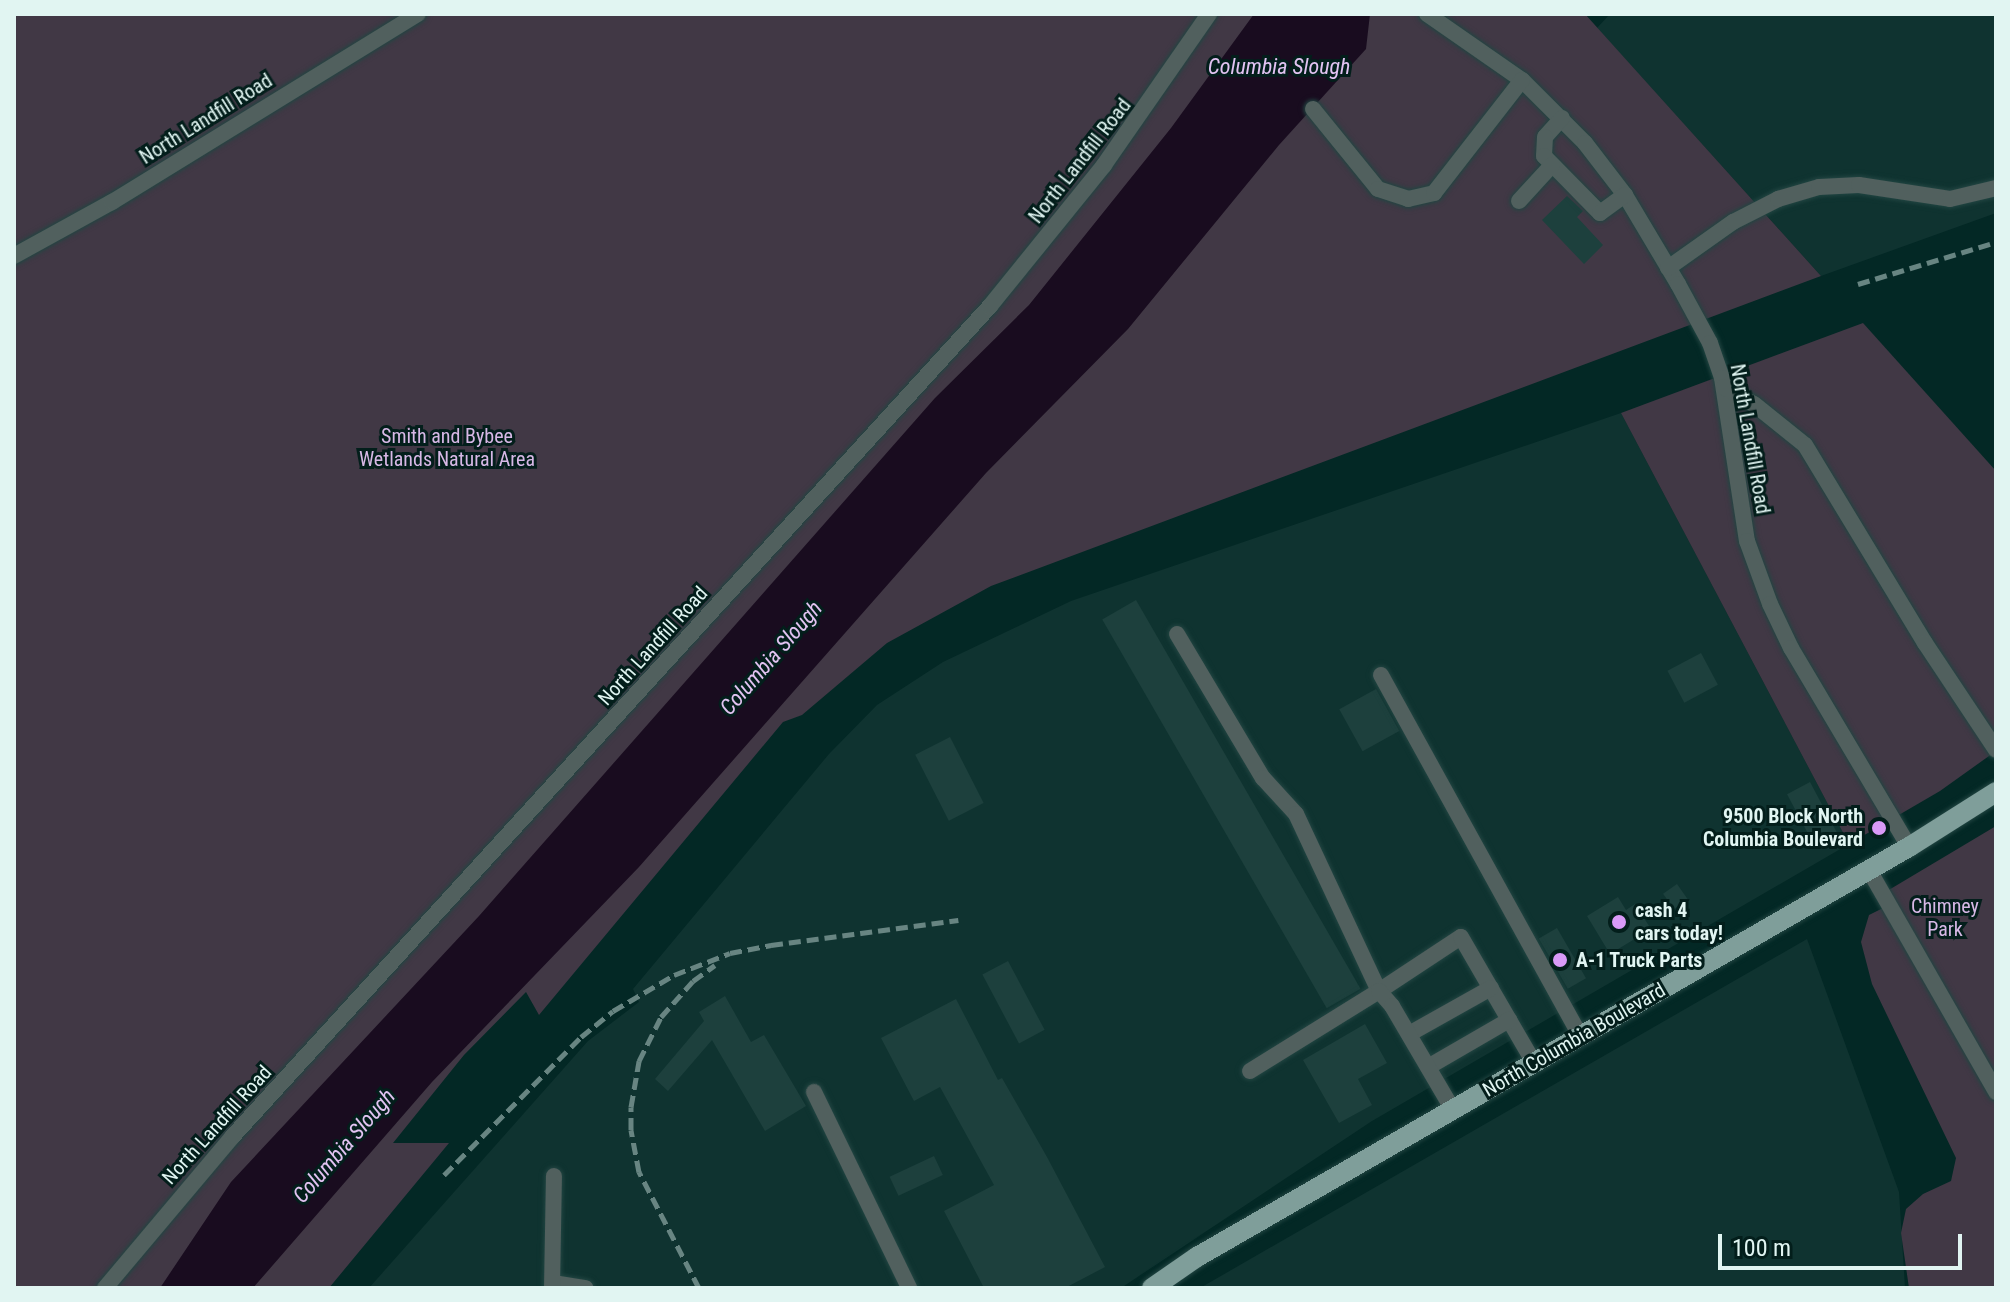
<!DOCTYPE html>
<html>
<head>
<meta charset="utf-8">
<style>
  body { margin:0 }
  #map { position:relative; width:2010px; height:1302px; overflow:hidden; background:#032825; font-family:"Roboto Condensed",sans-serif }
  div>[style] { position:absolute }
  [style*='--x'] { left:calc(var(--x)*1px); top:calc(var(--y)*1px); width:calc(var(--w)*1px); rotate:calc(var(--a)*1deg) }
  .built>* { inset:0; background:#0f3330 }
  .green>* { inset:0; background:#413845 }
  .water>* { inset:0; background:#190c1f }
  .building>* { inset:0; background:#1d403d; transform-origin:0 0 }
  .roads { filter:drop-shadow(0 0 2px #224542) drop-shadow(0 0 2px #224542) }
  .minor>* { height:16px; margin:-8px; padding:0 8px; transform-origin:8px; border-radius:8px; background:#51605e }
  .major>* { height:20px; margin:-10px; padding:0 10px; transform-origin:10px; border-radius:10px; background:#7f9e9a }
  .rail>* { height:5px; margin-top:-2.5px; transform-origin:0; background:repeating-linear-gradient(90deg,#688582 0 12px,transparent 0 18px) }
  .dots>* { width:22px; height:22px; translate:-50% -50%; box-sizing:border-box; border:4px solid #031e1b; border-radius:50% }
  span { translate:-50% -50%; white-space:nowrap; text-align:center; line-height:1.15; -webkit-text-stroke:6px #031e1b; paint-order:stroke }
  .street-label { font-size:20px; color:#e1f5f2 }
  .park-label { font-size:20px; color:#d7b8e6 }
  .poi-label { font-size:20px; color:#e1f5f2; font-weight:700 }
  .right { translate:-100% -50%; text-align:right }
  .left { translate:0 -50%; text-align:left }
  .water-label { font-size:22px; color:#e2c3f2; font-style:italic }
  .frame { position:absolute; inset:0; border:16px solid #e1f5f2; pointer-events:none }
  .scale { position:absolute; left:1718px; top:1234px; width:244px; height:36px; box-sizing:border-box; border:4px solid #e1f5f2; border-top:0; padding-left:10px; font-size:24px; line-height:28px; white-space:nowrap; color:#e1f5f2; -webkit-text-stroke:6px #031e1b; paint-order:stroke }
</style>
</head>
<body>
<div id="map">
  <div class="built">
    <div style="clip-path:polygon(1610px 14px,1996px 14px,1996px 213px,1821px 276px,1597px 28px)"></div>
    <div style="clip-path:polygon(1621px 413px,1849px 844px,1372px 1121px,1121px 1288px,369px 1288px,588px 1041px,639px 1002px,633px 989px,829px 754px,877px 705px,943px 662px,1071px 601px)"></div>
    <div style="clip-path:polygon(1807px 939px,1899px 1192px,1905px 1288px,1200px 1288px)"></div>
  </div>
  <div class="green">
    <div style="clip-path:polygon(14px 14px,1585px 14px,1821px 276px,991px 586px,887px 643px,802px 715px,783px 722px,539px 1015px,526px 992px,464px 1055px,393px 1143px,449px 1143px,329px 1288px,14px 1288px)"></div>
    <div style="clip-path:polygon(1863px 323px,1996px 471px,1996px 751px,1940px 791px,1849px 844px,1621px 413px)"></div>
    <div style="clip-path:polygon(1996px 826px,1996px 1288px,1909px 1288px,1901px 1233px,1906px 1209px,1923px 1194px,1951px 1181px,1956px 1158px,1872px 984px,1861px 942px,1869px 915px,1883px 908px,1877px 897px)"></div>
  </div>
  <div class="water">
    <div style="clip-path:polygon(1254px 14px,1370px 14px,1366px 49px,1279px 145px,1128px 329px,986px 473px,639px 867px,432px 1082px,253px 1288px,160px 1288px,231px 1182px,479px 916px,935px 398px,1029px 305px,1171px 128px)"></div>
  </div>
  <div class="building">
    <div style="clip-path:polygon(1567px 196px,1583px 211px,1577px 217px,1603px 245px,1584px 264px,1542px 220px)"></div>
    <div style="left:1136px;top:600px;width:449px;height:39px;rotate:60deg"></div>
    <div style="left:1701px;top:653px;width:36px;height:38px;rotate:62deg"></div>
    <div style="left:1376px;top:689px;width:48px;height:42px;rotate:61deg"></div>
    <div style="left:950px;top:737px;width:74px;height:39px;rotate:63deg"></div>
    <div style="left:1810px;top:782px;width:61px;height:26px;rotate:62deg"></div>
    <div style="left:1677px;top:884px;width:19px;height:17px;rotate:55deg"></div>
    <div style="clip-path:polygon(1618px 897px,1626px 910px,1635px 904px,1651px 929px,1610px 954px,1587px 916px)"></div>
    <div style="left:1557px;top:928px;width:58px;height:21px;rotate:60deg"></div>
    <div style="left:1008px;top:961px;width:78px;height:29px;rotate:62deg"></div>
    <div style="clip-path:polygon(725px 996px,751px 1042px,764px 1035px,806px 1106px,765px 1131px,712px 1040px,668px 1091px,655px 1079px,704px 1021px,699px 1012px)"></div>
    <div style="clip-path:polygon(956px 999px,998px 1080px,1002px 1078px,1047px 1157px,1105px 1267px,1065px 1288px,984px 1288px,944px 1211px,994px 1185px,940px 1087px,914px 1101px,881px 1038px)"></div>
    <div style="clip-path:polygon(1365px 1024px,1387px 1063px,1358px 1079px,1372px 1105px,1339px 1123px,1303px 1060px)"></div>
    <div style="left:934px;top:1156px;width:21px;height:49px;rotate:65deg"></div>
  </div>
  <div class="roads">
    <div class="minor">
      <div style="--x:1427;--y:14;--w:116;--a:34.8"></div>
      <div style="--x:1522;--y:80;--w:89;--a:45"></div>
      <div style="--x:1585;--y:143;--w:66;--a:52.4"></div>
      <div style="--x:1625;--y:195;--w:104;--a:59.2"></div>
      <div style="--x:1678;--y:284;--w:67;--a:61.5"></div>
      <div style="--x:1710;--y:343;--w:37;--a:71"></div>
      <div style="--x:1722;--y:378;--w:165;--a:81.3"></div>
      <div style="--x:1747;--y:541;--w:67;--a:69.9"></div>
      <div style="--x:1770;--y:604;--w:49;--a:64.5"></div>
      <div style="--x:1791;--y:648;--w:231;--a:59.3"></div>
      <div style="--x:1313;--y:109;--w:103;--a:50.9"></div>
      <div style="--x:1378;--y:189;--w:32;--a:18"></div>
      <div style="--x:1408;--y:199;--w:27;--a:-13"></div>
      <div style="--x:1434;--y:193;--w:143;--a:-52.1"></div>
      <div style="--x:1562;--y:118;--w:25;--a:132"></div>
      <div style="--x:1545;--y:137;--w:19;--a:93"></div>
      <div style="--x:1544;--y:156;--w:80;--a:45.5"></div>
      <div style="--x:1600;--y:213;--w:31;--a:-36"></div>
      <div style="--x:1519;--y:201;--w:49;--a:-47.5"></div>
      <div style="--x:14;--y:256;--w:112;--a:-28.9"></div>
      <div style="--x:112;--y:202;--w:359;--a:-31.6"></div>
      <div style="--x:1668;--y:268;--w:80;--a:-35.3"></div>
      <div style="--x:1733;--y:222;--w:51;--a:-27.1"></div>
      <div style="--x:1778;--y:199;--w:43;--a:-16.3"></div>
      <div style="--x:1819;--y:187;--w:40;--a:-2.9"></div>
      <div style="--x:1859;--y:185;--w:92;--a:8.7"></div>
      <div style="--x:1950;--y:199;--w:47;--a:-13.4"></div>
      <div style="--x:1724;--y:387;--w:34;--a:30"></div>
      <div style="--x:1754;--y:404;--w:65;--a:38.8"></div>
      <div style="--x:1805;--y:445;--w:232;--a:58.8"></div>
      <div style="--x:1925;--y:643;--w:128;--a:56.4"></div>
      <div style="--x:1177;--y:634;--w:168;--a:59.2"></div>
      <div style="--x:1263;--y:778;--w:49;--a:47.5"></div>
      <div style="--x:1296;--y:814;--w:195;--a:64.9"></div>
      <div style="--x:1379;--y:991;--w:98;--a:-33.4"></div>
      <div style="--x:1461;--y:937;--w:146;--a:59.9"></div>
      <div style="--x:1381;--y:675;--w:414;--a:61.1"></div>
      <div style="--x:1869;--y:870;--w:256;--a:60.2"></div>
      <div style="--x:1409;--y:1034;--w:94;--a:-29.3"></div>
      <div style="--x:1428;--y:1067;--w:94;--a:-30.1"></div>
      <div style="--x:1250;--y:1071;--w:152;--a:-31.8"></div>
      <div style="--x:1379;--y:991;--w:20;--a:49"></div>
      <div style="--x:1392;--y:1006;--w:121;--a:59.6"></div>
      <div style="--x:814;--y:1092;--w:218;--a:64.1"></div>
      <div style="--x:553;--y:1283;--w:33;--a:9"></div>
      <div style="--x:105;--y:1288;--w:199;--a:-49.9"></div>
      <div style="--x:233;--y:1136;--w:1123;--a:-47.63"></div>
      <div style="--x:990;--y:306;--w:181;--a:-51"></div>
      <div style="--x:1104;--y:165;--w:184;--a:-55.2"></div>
      <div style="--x:552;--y:1288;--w:112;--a:-89"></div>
    </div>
    <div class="major">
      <div style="--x:1152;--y:1288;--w:55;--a:-34.6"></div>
      <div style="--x:1197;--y:1257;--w:822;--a:-29.94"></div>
      <div style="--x:1909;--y:847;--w:103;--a:-32.3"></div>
    </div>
  </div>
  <div class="rail">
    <div style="--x:1858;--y:284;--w:144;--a:-16.9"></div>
    <div style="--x:444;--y:1175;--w:194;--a:-45.2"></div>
    <div style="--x:581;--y:1037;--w:41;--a:-39.1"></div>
    <div style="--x:613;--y:1011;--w:71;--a:-30.5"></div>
    <div style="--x:674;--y:975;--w:60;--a:-21.4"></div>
    <div style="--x:730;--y:953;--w:42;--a:-11"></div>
    <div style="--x:771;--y:945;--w:189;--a:-7.6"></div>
    <div style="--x:699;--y:1288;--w:131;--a:-117.3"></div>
    <div style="--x:639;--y:1172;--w:43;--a:-100.8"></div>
    <div style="--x:631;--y:1130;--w:23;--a:-90"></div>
    <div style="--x:631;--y:1107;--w:47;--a:-80.1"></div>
    <div style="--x:639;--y:1061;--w:49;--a:-63.4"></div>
    <div style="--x:661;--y:1017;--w:48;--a:-48.4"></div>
    <div style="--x:693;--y:981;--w:27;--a:-36"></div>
  </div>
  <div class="dots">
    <div style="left:1879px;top:828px;background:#d99af7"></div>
    <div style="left:1619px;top:922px;background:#d99af7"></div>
    <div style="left:1560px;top:960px;background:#d99af7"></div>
  </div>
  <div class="street-label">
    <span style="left:206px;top:119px;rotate:-32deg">North Landfill Road</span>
    <span style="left:1080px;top:161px;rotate:-52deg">North Landfill Road</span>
    <span style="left:1750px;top:439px;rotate:80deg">North Landfill Road</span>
    <span style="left:653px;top:646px;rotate:-48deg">North Landfill Road</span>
    <span style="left:1574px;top:1040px;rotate:-30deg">North Columbia Boulevard</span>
    <span style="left:217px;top:1125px;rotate:-48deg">North Landfill Road</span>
  </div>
  <div class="park-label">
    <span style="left:447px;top:448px">Smith and Bybee<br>Wetlands Natural Area</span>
    <span style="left:1945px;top:918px">Chimney<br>Park</span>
  </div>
  <div class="poi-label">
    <span class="right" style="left:1863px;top:828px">9500 Block North<br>Columbia Boulevard</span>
    <span class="left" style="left:1635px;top:922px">cash 4<br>cars today!</span>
    <span class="left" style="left:1576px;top:960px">A-1 Truck Parts</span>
  </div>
  <div class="water-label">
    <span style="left:1279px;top:67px">Columbia Slough</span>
    <span style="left:771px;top:658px;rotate:-49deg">Columbia Slough</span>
    <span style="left:344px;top:1146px;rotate:-49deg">Columbia Slough</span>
  </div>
  <div class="frame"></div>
  <div class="scale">100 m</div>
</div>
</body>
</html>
